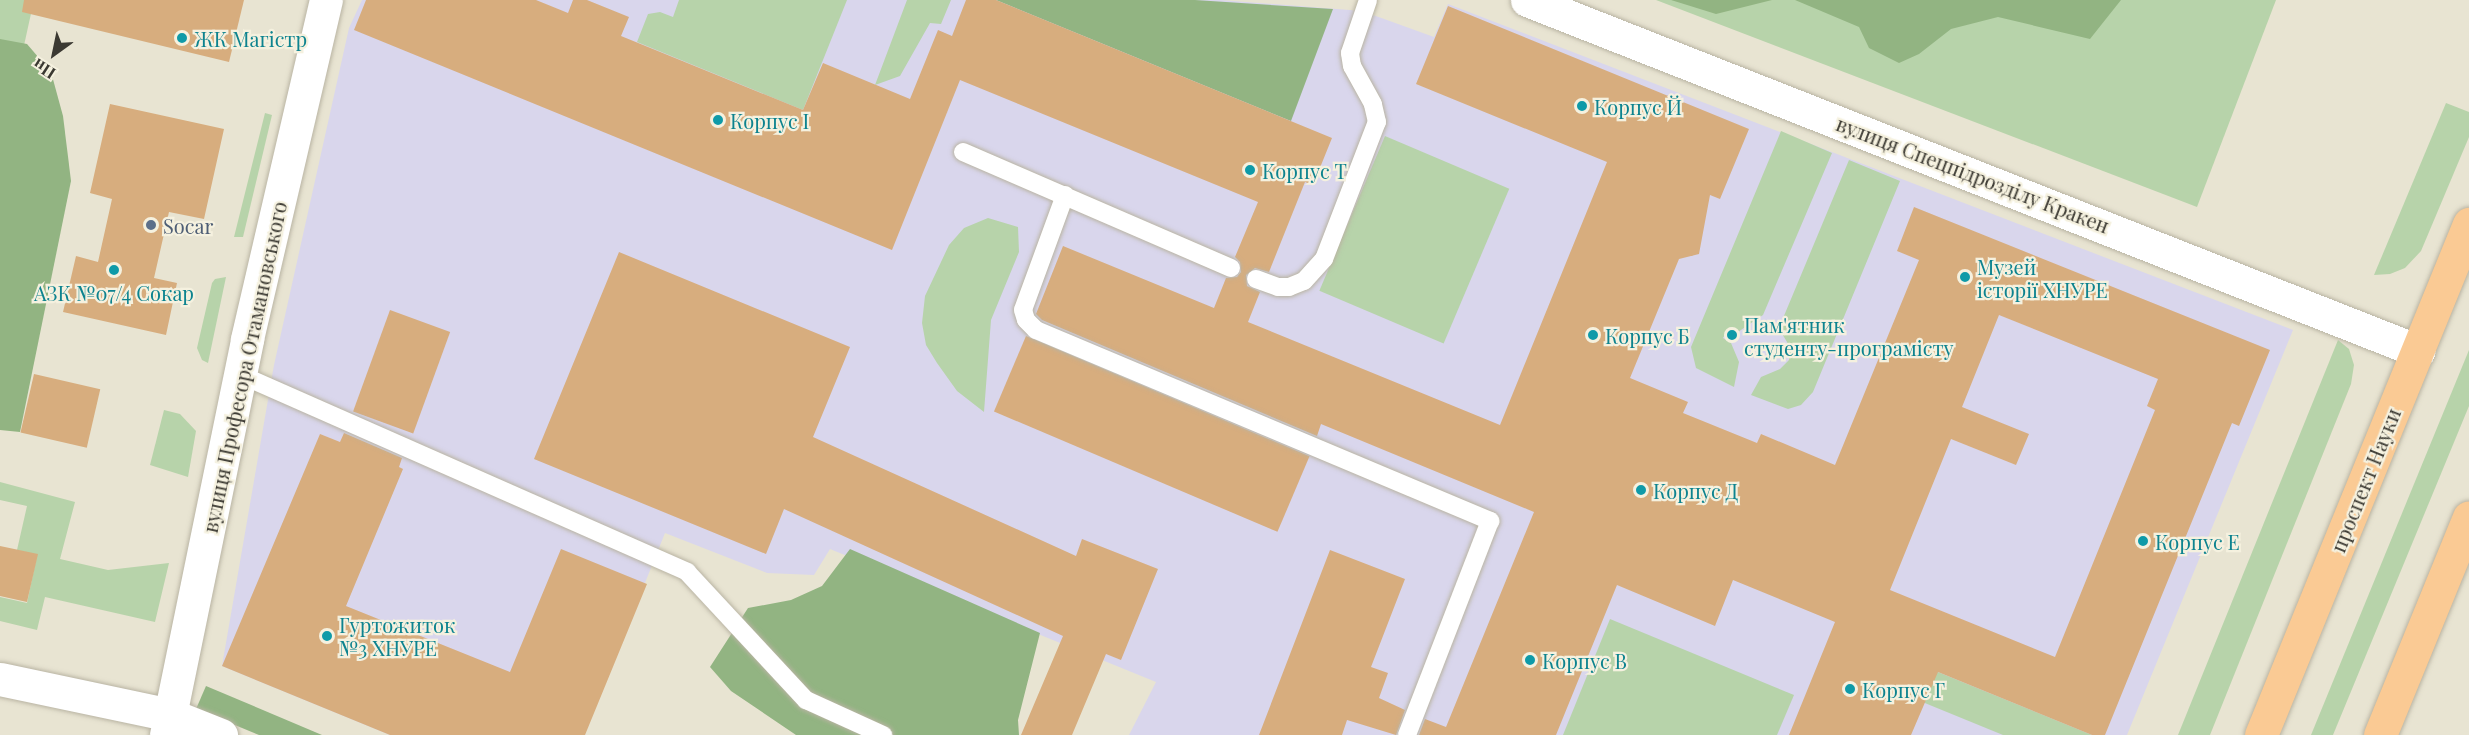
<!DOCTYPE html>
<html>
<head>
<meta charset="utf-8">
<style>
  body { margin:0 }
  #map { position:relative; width:2469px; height:735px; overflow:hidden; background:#e8e4d2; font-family:"Playfair Display",serif }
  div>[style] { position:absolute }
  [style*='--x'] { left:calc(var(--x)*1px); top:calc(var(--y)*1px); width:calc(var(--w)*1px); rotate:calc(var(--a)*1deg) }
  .education>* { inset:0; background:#d9d6ec }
  .green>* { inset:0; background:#b7d3aa; transform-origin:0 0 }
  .forest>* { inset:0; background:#92b482 }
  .building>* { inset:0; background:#d7ad7e; transform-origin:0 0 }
  .roads { filter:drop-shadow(0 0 2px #b9b4a3) drop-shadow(0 0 2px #b9b4a3) }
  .lane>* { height:18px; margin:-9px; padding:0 9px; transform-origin:9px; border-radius:9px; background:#fff }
  .street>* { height:33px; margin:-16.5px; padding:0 16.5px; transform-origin:16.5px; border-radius:16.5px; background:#fff }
  .secondary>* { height:33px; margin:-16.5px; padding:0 16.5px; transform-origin:16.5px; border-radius:16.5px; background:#fff }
  .primary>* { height:33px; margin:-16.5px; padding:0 16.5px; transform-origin:16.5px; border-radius:16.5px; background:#faca94 }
  .dots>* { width:16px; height:16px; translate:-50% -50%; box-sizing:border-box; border:3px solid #f5f1df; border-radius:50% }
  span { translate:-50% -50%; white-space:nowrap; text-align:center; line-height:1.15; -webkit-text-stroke:4.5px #f5f1df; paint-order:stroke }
  .culture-label { font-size:20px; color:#0d838f }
  .left { translate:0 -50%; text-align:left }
  .street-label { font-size:20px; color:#3b3932 }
  .service-label { font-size:20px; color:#4e5e75 }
  .north { position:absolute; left:24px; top:24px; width:60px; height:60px; -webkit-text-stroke:4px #f5f1df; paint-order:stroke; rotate:213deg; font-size:16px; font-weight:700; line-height:24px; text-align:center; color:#3b3932 }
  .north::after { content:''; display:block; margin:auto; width:21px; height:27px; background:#3b3932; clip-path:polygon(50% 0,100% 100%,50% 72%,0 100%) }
</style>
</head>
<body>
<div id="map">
  <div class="education">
    <div style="clip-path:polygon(362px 0,1220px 0,1362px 11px,1434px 37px,1448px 4px,2293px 330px,2127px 735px,1129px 735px,1156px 682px,830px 549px,814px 575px,767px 573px,665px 533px,584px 735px,390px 735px,222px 666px,274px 365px,349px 28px)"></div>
  </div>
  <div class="green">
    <div style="clip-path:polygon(0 0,34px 0,21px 59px,0 56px)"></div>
    <div style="clip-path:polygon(679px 0,847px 0,803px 110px,637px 42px,648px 14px,660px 12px,673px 17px)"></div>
    <div style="clip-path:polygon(907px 0,951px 0,941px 24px,930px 23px,900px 76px,875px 85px)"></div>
    <div style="clip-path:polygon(1656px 0,2276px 0,2197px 207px)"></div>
    <div style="clip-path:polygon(2446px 103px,2469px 112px,2469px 137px,2421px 251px,2405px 268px,2390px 274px,2374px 275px)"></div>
    <div style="clip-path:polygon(265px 113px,272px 115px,243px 237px,234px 237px)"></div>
    <div style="clip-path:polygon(1781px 131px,1832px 153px,1763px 315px,1738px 332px,1730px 327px,1723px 338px,1731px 343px,1739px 362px,1734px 387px,1696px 368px,1691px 347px)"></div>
    <div style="left:1385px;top:136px;width:135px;height:168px;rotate:23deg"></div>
    <div style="clip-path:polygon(1849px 160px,1900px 181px,1813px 392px,1801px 405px,1788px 409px,1751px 395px,1761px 377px,1780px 369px,1789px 360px,1790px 347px,1781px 332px,1781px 323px)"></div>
    <div style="clip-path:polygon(988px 218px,1018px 227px,1019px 252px,991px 320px,984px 412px,957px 391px,937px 363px,926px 345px,922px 323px,925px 296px,949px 245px,964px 228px)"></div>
    <div style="clip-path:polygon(226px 277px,208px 363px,202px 360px,197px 348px,212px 283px,215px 279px)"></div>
    <div style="clip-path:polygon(2338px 340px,2349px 349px,2354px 365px,2351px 384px,2210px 735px,2178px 735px)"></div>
    <div style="clip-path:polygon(2469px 350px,2469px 406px,2333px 735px,2311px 735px)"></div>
    <div style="clip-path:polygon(164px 410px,180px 414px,196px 431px,188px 477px,150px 465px)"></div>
    <div style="clip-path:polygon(0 482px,75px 502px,60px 559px,108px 570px,169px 563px,155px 622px,45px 597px,37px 630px,0 621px,0 597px,27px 603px,37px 555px,17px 550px,27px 506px,0 500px)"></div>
    <div style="clip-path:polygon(1610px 619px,1794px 695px,1777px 735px,1563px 735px)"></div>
    <div style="clip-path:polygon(1928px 668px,2092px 735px,2003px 735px,1915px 699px)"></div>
  </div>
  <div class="forest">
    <div style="clip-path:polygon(996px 0,1195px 0,1333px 9px,1291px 121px)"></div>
    <div style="clip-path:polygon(1671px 0,1772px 0,1716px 14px)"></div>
    <div style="clip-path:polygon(1795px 0,2121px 0,2090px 39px,1998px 17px,1951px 29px,1919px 54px,1899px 63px,1869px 48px,1859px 27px)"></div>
    <div style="clip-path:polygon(0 39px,27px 44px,51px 72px,63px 116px,71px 181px,20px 432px,0 430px)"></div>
    <div style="clip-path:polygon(850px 549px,1040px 633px,1018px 720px,1019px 735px,796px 735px,731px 691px,710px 667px,748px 608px,791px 600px,822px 586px)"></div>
    <div style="clip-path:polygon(206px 686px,322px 735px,259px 735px,196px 709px)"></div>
  </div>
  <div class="building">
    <div style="clip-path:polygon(24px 0,244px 0,229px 62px,22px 12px)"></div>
    <div style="clip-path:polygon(evenodd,366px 0,536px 0,568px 13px,573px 0,587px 0,629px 17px,621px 36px,803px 110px,823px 63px,910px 99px,938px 30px,952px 36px,966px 0,996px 0,1332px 138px,1313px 185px,1305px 182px,1269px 272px,1255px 268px,1246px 275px,1247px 286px,1260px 292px,1248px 322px,1500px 425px,1607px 162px,1416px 84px,1448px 6px,1749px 129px,1720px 199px,1710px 195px,1699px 254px,1679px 259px,1630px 378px,1688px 402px,1683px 413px,1757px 443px,1761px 434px,1835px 465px,1919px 260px,1897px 251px,1914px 207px,2270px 350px,2239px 426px,2232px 423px,2105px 735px,2092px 735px,1938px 672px,1911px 735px,1789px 735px,1835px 622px,1733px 580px,1715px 626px,1617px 585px,1556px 735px,1419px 735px,1425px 719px,1446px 727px,1534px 512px,1321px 424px,1317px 436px,1042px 320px,1036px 314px,1063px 246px,1214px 308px,1226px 278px,1237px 277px,1241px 272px,1240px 262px,1235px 257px,1258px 202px,960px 80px,892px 250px,354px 30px,366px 0,1999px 315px,2158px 379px,2147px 406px,2155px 410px,2055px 657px,1890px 590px,1951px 439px,2016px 465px,2029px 434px,1962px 407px,1999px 315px)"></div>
    <div style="clip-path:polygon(110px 104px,224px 129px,204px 219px,169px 212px,154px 278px,177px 283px,166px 335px,63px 312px,76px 256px,98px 262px,112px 199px,90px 193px)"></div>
    <div style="clip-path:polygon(619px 252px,850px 347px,813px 437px,1076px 556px,1082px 539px,1158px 569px,1121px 660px,1106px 654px,1072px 735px,1021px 735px,1063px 636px,784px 509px,766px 554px,534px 459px)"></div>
    <div style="left:390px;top:310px;width:64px;height:108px;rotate:20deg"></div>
    <div style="left:1026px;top:336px;width:308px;height:82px;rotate:23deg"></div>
    <div style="left:34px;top:374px;width:68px;height:60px;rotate:13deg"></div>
    <div style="clip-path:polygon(344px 433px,402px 458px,399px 467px,403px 469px,346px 606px,510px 672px,561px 549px,647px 584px,585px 735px,390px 735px,222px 666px,320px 434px,340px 442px)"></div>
    <div style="clip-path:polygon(0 546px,38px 554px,27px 602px,0 596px)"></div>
    <div style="clip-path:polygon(1330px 550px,1405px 579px,1371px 667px,1388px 673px,1379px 698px,1405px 710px,1396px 735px,1347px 720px,1342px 735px,1259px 735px)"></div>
  </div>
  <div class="roads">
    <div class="lane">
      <div style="--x:963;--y:152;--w:292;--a:23.4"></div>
      <div style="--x:1065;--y:195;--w:122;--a:110.1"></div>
      <div style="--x:1023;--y:310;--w:10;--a:73"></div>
      <div style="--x:1026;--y:320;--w:14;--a:45"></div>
      <div style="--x:1036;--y:330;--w:493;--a:22.8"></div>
      <div style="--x:1490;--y:521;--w:230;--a:111.2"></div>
      <div style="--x:1256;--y:279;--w:23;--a:20"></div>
      <div style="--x:1278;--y:287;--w:11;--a:0"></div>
      <div style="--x:1289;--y:287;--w:16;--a:-22"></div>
      <div style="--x:1304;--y:281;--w:30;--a:-48"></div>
      <div style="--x:1324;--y:259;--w:147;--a:-68.9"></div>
      <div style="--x:1377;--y:122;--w:18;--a:-103"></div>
      <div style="--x:1373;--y:104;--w:43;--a:-118.9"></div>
      <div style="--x:1352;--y:66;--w:13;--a:-99"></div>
      <div style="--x:1350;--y:53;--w:56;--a:-71.2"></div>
      <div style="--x:239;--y:374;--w:490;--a:23.8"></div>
      <div style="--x:687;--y:572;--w:175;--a:47.1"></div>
      <div style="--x:806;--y:700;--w:85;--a:24.4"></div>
    </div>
    <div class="street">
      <div style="--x:1527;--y:0;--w:958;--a:21.5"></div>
      <div style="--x:166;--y:735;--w:404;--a:-78.4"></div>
      <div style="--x:247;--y:339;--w:348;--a:-76.9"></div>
    </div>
    <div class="secondary">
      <div style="--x:0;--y:679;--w:175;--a:11.9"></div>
      <div style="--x:171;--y:715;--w:54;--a:21.8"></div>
    </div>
    <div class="primary">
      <div style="--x:2261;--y:735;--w:552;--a:-67.85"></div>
      <div style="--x:2380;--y:735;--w:235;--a:-67.8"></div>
    </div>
  </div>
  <div class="dots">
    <div style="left:182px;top:38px;background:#0f9aa8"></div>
    <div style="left:1582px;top:106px;background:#0f9aa8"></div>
    <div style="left:718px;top:120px;background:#0f9aa8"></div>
    <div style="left:1250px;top:170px;background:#0f9aa8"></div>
    <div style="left:151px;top:225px;background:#5c6f8a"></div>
    <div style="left:114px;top:270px;background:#0f9aa8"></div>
    <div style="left:1965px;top:277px;background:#0f9aa8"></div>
    <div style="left:1593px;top:335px;background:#0f9aa8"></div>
    <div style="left:1732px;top:335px;background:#0f9aa8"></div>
    <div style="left:1641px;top:490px;background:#0f9aa8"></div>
    <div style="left:2143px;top:541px;background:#0f9aa8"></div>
    <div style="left:327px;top:636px;background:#0f9aa8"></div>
    <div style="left:1530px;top:660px;background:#0f9aa8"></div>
    <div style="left:1850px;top:689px;background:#0f9aa8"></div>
  </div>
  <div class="culture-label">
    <span class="left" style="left:194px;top:38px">ЖК Магістр</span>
    <span class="left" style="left:1594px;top:106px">Корпус Й</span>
    <span class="left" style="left:730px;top:120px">Корпус І</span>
    <span class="left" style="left:1262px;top:170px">Корпус T</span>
    <span class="left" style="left:1977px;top:278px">Музей<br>історії ХНУРЕ</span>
    <span style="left:114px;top:292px">АЗК №07/4 Сокар</span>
    <span class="left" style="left:1744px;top:336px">Пам'ятник<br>студенту-програмісту</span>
    <span class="left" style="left:1605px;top:335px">Корпус Б</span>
    <span class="left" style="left:1653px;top:490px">Корпус Д</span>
    <span class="left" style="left:2155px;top:541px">Корпус E</span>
    <span class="left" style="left:339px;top:636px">Гуртожиток<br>№3 ХНУРЕ</span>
    <span class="left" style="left:1542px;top:660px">Корпус В</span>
    <span class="left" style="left:1862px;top:689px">Корпус Г</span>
  </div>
  <div class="street-label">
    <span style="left:1973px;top:174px;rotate:21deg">вулиця Спецпідрозділу Кракен</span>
    <span style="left:244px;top:367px;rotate:-78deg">вулиця Професора Отамановського</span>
    <span style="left:2365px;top:480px;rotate:-68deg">проспект Науки</span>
  </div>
  <div class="service-label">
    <span class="left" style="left:163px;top:225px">Socar</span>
  </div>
  <div class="north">Пн</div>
</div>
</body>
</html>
